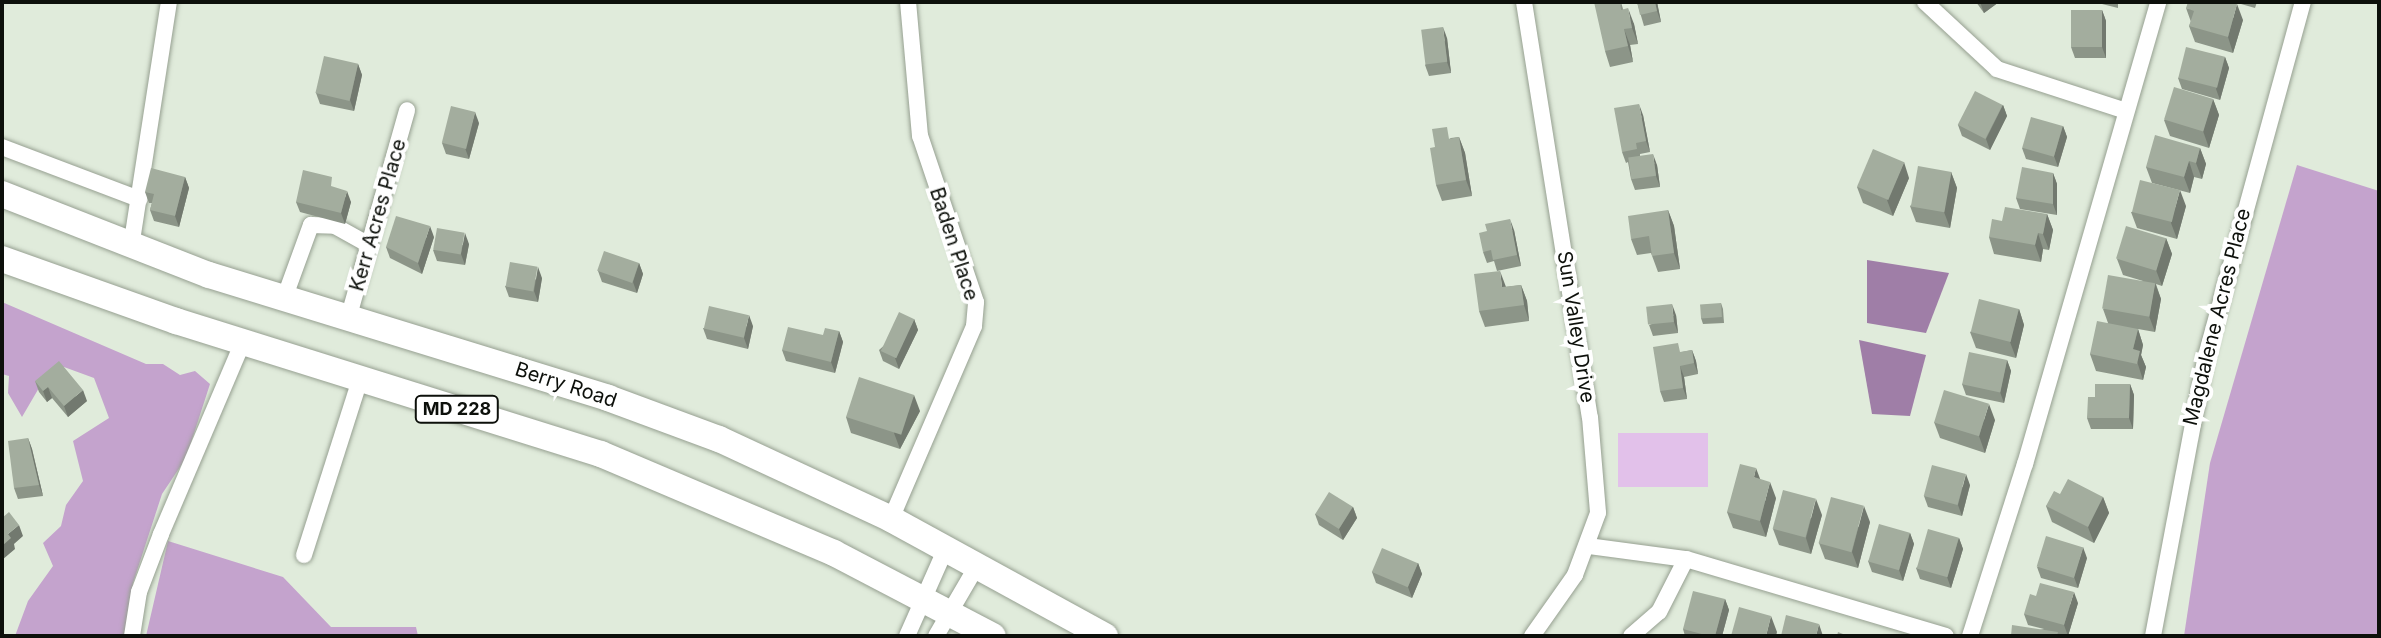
<!DOCTYPE html>
<html>
<head>
<meta charset="utf-8">
<style>
  body { margin:0 }
  #map { position:relative; width:2381px; height:638px; overflow:hidden; background:#e0ebdb; font-family:Inter,sans-serif }
  div>[style] { position:absolute }
  [style*='--x'] { left:calc(var(--x)*1px); top:calc(var(--y)*1px); width:calc(var(--w)*1px); rotate:calc(var(--a)*1deg) }
  .green>* { inset:0; background:#e2c1ea; transform-origin:0 0 }
  .forest>* { inset:0; background:#c4a3cd }
  .water>* { inset:0; background:#9f7ea7 }
  .roads { filter:drop-shadow(0 0 2px #96a091) drop-shadow(0 0 2px #96a091) }
  .minor>* { height:16px; margin:-8px; padding:0 8px; transform-origin:8px; border-radius:8px; background:#fff }
  .trunk>* { height:26px; margin:-13px; padding:0 13px; transform-origin:13px; border-radius:13px; background:#fff }
  .wall>* { inset:0; background:#8c9588 }
  .shaded-wall>* { inset:0; background:#72796f }
  .building>* { inset:0; background:#a3ad9e; transform-origin:0 0 }
  span { translate:-50% -50%; white-space:nowrap; text-align:center; line-height:1.15; -webkit-text-stroke:8px #fff; paint-order:stroke }
  .shield-label span { padding:2px 6px; background:#fff; border:2px solid; border-radius:6px; -webkit-text-stroke-width:0 }
  .shield-label { font-size:18px; color:#0d100b; font-weight:700 }
  .street-label { font-size:20px; color:#0d100b }
  .frame { position:absolute; inset:0; border:4px solid #0d100b; pointer-events:none }
</style>
</head>
<body>
<div id="map">
  <div class="green">
    <div style="left:1708px;top:433px;width:54px;height:90px;rotate:90deg"></div>
  </div>
  <div class="forest">
    <div style="clip-path:polygon(2297px 165px,2379px 191px,2379px 636px,2184px 636px,2210px 463px)"></div>
    <div style="clip-path:polygon(2px 302px,146px 364px,163px 364px,180px 375px,195px 371px,210px 384px,186px 458px,162px 494px,133px 583px,126px 636px,15px 636px,28px 601px,53px 566px,43px 543px,61px 526px,66px 505px,83px 481px,73px 441px,109px 418px,94px 378px,64px 367px,43px 381px,22px 417px,8px 393px,9px 376px,2px 374px)"></div>
    <div style="clip-path:polygon(168px 541px,283px 577px,331px 627px,416px 627px,418px 636px,146px 636px)"></div>
  </div>
  <div class="water">
    <div style="clip-path:polygon(1867px 260px,1949px 273px,1926px 333px,1867px 323px)"></div>
    <div style="clip-path:polygon(1859px 340px,1926px 355px,1910px 416px,1872px 414px)"></div>
  </div>
  <div class="roads">
    <div class="minor">
      <div style="--x:1524;--y:2;--w:420;--a:81"></div>
      <div style="--x:1590;--y:417;--w:96;--a:85.2"></div>
      <div style="--x:1598;--y:513;--w:66;--a:110.4"></div>
      <div style="--x:1575;--y:575;--w:75;--a:125.2"></div>
      <div style="--x:1925;--y:2;--w:98;--a:42.9"></div>
      <div style="--x:1997;--y:69;--w:133;--a:18"></div>
      <div style="--x:2;--y:147;--w:147;--a:20.8"></div>
      <div style="--x:131;--y:247;--w:248;--a:-81.2"></div>
      <div style="--x:284;--y:299;--w:79;--a:-70"></div>
      <div style="--x:311;--y:225;--w:24;--a:2"></div>
      <div style="--x:335;--y:226;--w:39;--a:29"></div>
      <div style="--x:348;--y:319;--w:217;--a:-74.2"></div>
      <div style="--x:891;--y:519;--w:210;--a:-66.7"></div>
      <div style="--x:974;--y:326;--w:24;--a:-85"></div>
      <div style="--x:976;--y:302;--w:175;--a:-108.6"></div>
      <div style="--x:920;--y:136;--w:135;--a:-95.1"></div>
      <div style="--x:1588;--y:546;--w:99;--a:7.6"></div>
      <div style="--x:1686;--y:559;--w:271;--a:16.5"></div>
      <div style="--x:304;--y:555;--w:184;--a:-72.3"></div>
      <div style="--x:132;--y:636;--w:45;--a:-81"></div>
      <div style="--x:139;--y:592;--w:62;--a:-69.2"></div>
      <div style="--x:161;--y:534;--w:209;--a:-66.9"></div>
      <div style="--x:907;--y:636;--w:96;--a:-66.1"></div>
      <div style="--x:936;--y:636;--w:83;--a:-59.7"></div>
      <div style="--x:1631;--y:636;--w:37;--a:-41"></div>
      <div style="--x:1659;--y:612;--w:59;--a:-63"></div>
      <div style="--x:1970;--y:636;--w:181;--a:-72.3"></div>
      <div style="--x:2025;--y:464;--w:481;--a:-73.9"></div>
      <div style="--x:2153;--y:636;--w:285;--a:-79.3"></div>
      <div style="--x:2206;--y:356;--w:367;--a:-74.7"></div>
    </div>
    <div class="trunk">
      <div style="--x:2;--y:194;--w:222;--a:21.4"></div>
      <div style="--x:209;--y:275;--w:418;--a:17.1"></div>
      <div style="--x:608;--y:398;--w:118;--a:20.3"></div>
      <div style="--x:719;--y:439;--w:190;--a:24.9"></div>
      <div style="--x:891;--y:519;--w:244;--a:28.7"></div>
      <div style="--x:2;--y:259;--w:185;--a:19.6"></div>
      <div style="--x:176;--y:321;--w:445;--a:17.4"></div>
      <div style="--x:601;--y:454;--w:253;--a:23"></div>
      <div style="--x:834;--y:553;--w:179;--a:27.6"></div>
    </div>
  </div>
  <div class="wall">
    <div style="clip-path:polygon(1621px 2px,1623px 9px,1634px 24px,1638px 44px,1630px 45px,1633px 62px,1610px 67px,1605px 51px)"></div>
    <div style="clip-path:polygon(1637px 2px,1657px 2px,1661px 22px,1644px 26px)"></div>
    <div style="clip-path:polygon(1976px 2px,1999px 2px,1984px 13px)"></div>
    <div style="clip-path:polygon(2094px 2px,2118px 2px,2118px 8px)"></div>
    <div style="clip-path:polygon(2234px 2px,2257px 2px,2255px 8px)"></div>
    <div style="clip-path:polygon(2186px 8px,2243px 20px,2233px 53px,2195px 42px,2189px 26px,2191px 22px)"></div>
    <div style="clip-path:polygon(2102px 10px,2106px 21px,2106px 58px,2075px 58px,2071px 47px)"></div>
    <div style="clip-path:polygon(1447px 38px,1451px 73px,1429px 76px,1425px 65px)"></div>
    <div style="clip-path:polygon(2225px 57px,2229px 68px,2220px 100px,2182px 89px,2178px 78px)"></div>
    <div style="clip-path:polygon(358px 64px,362px 75px,354px 111px,320px 104px,316px 93px)"></div>
    <div style="clip-path:polygon(2213px 99px,2219px 115px,2209px 148px,2170px 136px,2164px 120px)"></div>
    <div style="clip-path:polygon(2003px 105px,2007px 116px,1990px 150px,1962px 136px,1958px 125px)"></div>
    <div style="clip-path:polygon(1643px 115px,1650px 152px,1640px 154px,1640px 156px,1657px 165px,1660px 187px,1635px 190px,1631px 179px,1628px 162px,1626px 163px,1622px 152px)"></div>
    <div style="clip-path:polygon(479px 123px,469px 159px,446px 154px,442px 143px)"></div>
    <div style="clip-path:polygon(2063px 126px,2067px 137px,2058px 167px,2026px 159px,2022px 148px)"></div>
    <div style="clip-path:polygon(1459px 137px,1465px 153px,1472px 196px,1442px 201px,1436px 185px,1435px 147px,1451px 138px)"></div>
    <div style="clip-path:polygon(2200px 148px,2206px 164px,2202px 179px,2194px 177px,2190px 193px,2152px 183px,2146px 167px)"></div>
    <div style="clip-path:polygon(1951px 172px,1957px 188px,1950px 228px,1916px 222px,1910px 206px)"></div>
    <div style="clip-path:polygon(2053px 173px,2057px 184px,2057px 215px,2020px 209px,2016px 198px)"></div>
    <div style="clip-path:polygon(185px 177px,189px 188px,179px 227px,154px 221px,150px 210px,152px 203px,149px 203px,145px 192px)"></div>
    <div style="clip-path:polygon(1909px 178px,1893px 216px,1863px 203px,1857px 187px)"></div>
    <div style="clip-path:polygon(336px 188px,351px 202px,345px 224px,300px 212px,296px 202px)"></div>
    <div style="clip-path:polygon(2186px 206px,2177px 239px,2137px 228px,2131px 212px)"></div>
    <div style="clip-path:polygon(1668px 210px,1674px 226px,1680px 269px,1658px 272px,1651px 253px,1637px 255px,1631px 239px)"></div>
    <div style="clip-path:polygon(2047px 214px,2053px 230px,2049px 250px,2043px 249px,2041px 262px,1994px 254px,1989px 237px,2002px 221px)"></div>
    <div style="clip-path:polygon(1514px 230px,1521px 266px,1497px 271px,1494px 261px,1487px 263px,1483px 252px)"></div>
    <div style="clip-path:polygon(434px 237px,422px 274px,390px 258px,386px 247px)"></div>
    <div style="clip-path:polygon(2166px 238px,2172px 254px,2162px 286px,2156px 284px,2161px 299px,2155px 332px,2138px 329px,2143px 345px,2141px 355px,2146px 367px,2143px 380px,2096px 371px,2090px 354px,2108px 323px,2103px 309px,2143px 281px,2123px 275px,2117px 259px)"></div>
    <div style="clip-path:polygon(469px 244px,465px 265px,437px 261px,433px 250px)"></div>
    <div style="clip-path:polygon(639px 263px,643px 274px,637px 293px,602px 282px,598px 271px)"></div>
    <div style="clip-path:polygon(542px 278px,538px 302px,509px 297px,505px 286px)"></div>
    <div style="clip-path:polygon(1521px 285px,1527px 301px,1529px 321px,1485px 327px,1479px 311px,1506px 287px)"></div>
    <div style="clip-path:polygon(1721px 303px,1723px 309px,1724px 323px,1703px 324px,1701px 318px)"></div>
    <div style="clip-path:polygon(2019px 309px,2024px 325px,2016px 358px,1976px 348px,1970px 332px)"></div>
    <div style="clip-path:polygon(1676px 315px,1678px 333px,1653px 336px,1649px 325px)"></div>
    <div style="clip-path:polygon(914px 319px,918px 330px,899px 369px,883px 361px,879px 350px)"></div>
    <div style="clip-path:polygon(753px 326px,748px 349px,707px 339px,703px 328px)"></div>
    <div style="clip-path:polygon(839px 331px,843px 342px,835px 373px,786px 361px,782px 350px,823px 335px)"></div>
    <div style="clip-path:polygon(1692px 350px,1696px 361px,1698px 374px,1684px 377px,1687px 399px,1664px 402px,1660px 391px,1682px 352px)"></div>
    <div style="clip-path:polygon(2007px 360px,2011px 371px,2004px 403px,1966px 395px,1962px 384px)"></div>
    <div style="clip-path:polygon(35px 381px,87px 401px,68px 417px,52px 398px,47px 402px,39px 392px)"></div>
    <div style="clip-path:polygon(2130px 384px,2134px 395px,2133px 429px,2091px 429px,2087px 418px,2095px 397px)"></div>
    <div style="clip-path:polygon(920px 411px,900px 449px,851px 433px,846px 417px)"></div>
    <div style="clip-path:polygon(1995px 420px,1985px 453px,1940px 438px,1934px 422px)"></div>
    <div style="clip-path:polygon(28px 438px,32px 449px,43px 496px,18px 499px,14px 488px)"></div>
    <div style="clip-path:polygon(1970px 485px,1962px 516px,1928px 507px,1924px 496px)"></div>
    <div style="clip-path:polygon(2060px 494px,2103px 497px,2109px 513px,2094px 543px,2052px 522px,2046px 506px)"></div>
    <div style="clip-path:polygon(1776px 498px,1766px 537px,1733px 528px,1727px 512px)"></div>
    <div style="clip-path:polygon(1353px 507px,1357px 518px,1343px 540px,1319px 525px,1315px 514px)"></div>
    <div style="clip-path:polygon(1822px 515px,1811px 554px,1779px 545px,1773px 529px)"></div>
    <div style="clip-path:polygon(1870px 522px,1858px 568px,1825px 559px,1819px 543px)"></div>
    <div style="clip-path:polygon(1910px 533px,1914px 544px,1903px 581px,1872px 572px,1868px 561px)"></div>
    <div style="clip-path:polygon(1959px 538px,1963px 549px,1951px 588px,1920px 579px,1916px 568px)"></div>
    <div style="clip-path:polygon(2087px 558px,2078px 588px,2041px 578px,2037px 567px)"></div>
    <div style="clip-path:polygon(1418px 563px,1422px 574px,1412px 598px,1376px 583px,1372px 572px)"></div>
    <div style="clip-path:polygon(1725px 599px,1729px 610px,1722px 636px,1685px 636px,1683px 629px)"></div>
    <div style="clip-path:polygon(2078px 603px,2068px 636px,2059px 634px,2060px 636px,2011px 636px,2044px 629px,2028px 625px,2024px 614px)"></div>
  </div>
  <div class="shaded-wall">
    <div style="clip-path:polygon(1655px 2px,1657px 2px,1661px 22px,1657px 11px)"></div>
    <div style="clip-path:polygon(1980px 2px,1999px 2px,1984px 13px)"></div>
    <div style="clip-path:polygon(2237px 4px,2243px 20px,2233px 53px,2228px 37px)"></div>
    <div style="clip-path:polygon(1628px 8px,1634px 24px,1638px 44px,1632px 28px)"></div>
    <div style="clip-path:polygon(2102px 10px,2106px 21px,2106px 58px,2102px 47px)"></div>
    <div style="clip-path:polygon(1443px 27px,1447px 38px,1451px 73px,1447px 62px)"></div>
    <div style="clip-path:polygon(1624px 29px,1630px 45px,1633px 62px,1628px 46px)"></div>
    <div style="clip-path:polygon(2225px 57px,2229px 68px,2220px 100px,2216px 89px)"></div>
    <div style="clip-path:polygon(358px 64px,362px 75px,354px 111px,350px 100px)"></div>
    <div style="clip-path:polygon(2213px 99px,2219px 115px,2209px 148px,2203px 131px)"></div>
    <div style="clip-path:polygon(1639px 104px,1643px 115px,1650px 152px,1646px 141px)"></div>
    <div style="clip-path:polygon(2003px 105px,2007px 116px,1990px 150px,1986px 139px)"></div>
    <div style="clip-path:polygon(475px 112px,479px 123px,469px 159px,465px 148px)"></div>
    <div style="clip-path:polygon(2063px 126px,2067px 137px,2058px 167px,2054px 156px)"></div>
    <div style="clip-path:polygon(1459px 137px,1465px 153px,1472px 196px,1466px 180px)"></div>
    <div style="clip-path:polygon(2200px 148px,2206px 164px,2202px 179px,2196px 163px)"></div>
    <div style="clip-path:polygon(1653px 154px,1657px 165px,1660px 187px,1656px 176px)"></div>
    <div style="clip-path:polygon(2189px 161px,2194px 177px,2190px 193px,2184px 177px)"></div>
    <div style="clip-path:polygon(1904px 162px,1909px 178px,1893px 216px,1887px 200px)"></div>
    <div style="clip-path:polygon(1951px 172px,1957px 188px,1950px 228px,1944px 212px)"></div>
    <div style="clip-path:polygon(2053px 173px,2057px 184px,2057px 215px,2053px 204px)"></div>
    <div style="clip-path:polygon(185px 177px,189px 188px,179px 227px,175px 216px)"></div>
    <div style="clip-path:polygon(2180px 190px,2186px 206px,2177px 239px,2171px 223px)"></div>
    <div style="clip-path:polygon(347px 191px,351px 202px,345px 224px,341px 213px)"></div>
    <div style="clip-path:polygon(1668px 210px,1674px 226px,1680px 269px,1674px 253px)"></div>
    <div style="clip-path:polygon(2047px 214px,2053px 230px,2049px 250px,2043px 234px)"></div>
    <div style="clip-path:polygon(1510px 219px,1514px 230px,1521px 266px,1517px 255px)"></div>
    <div style="clip-path:polygon(430px 226px,434px 237px,422px 274px,418px 263px)"></div>
    <div style="clip-path:polygon(465px 233px,469px 244px,465px 265px,461px 254px)"></div>
    <div style="clip-path:polygon(2038px 233px,2043px 249px,2041px 262px,2035px 245px)"></div>
    <div style="clip-path:polygon(2166px 238px,2172px 254px,2162px 286px,2156px 270px)"></div>
    <div style="clip-path:polygon(639px 263px,643px 274px,637px 293px,633px 282px)"></div>
    <div style="clip-path:polygon(538px 267px,542px 278px,538px 302px,534px 291px)"></div>
    <div style="clip-path:polygon(1500px 271px,1506px 287px,1502px 287px)"></div>
    <div style="clip-path:polygon(2155px 283px,2161px 299px,2155px 332px,2149px 316px)"></div>
    <div style="clip-path:polygon(1521px 285px,1527px 301px,1529px 321px,1524px 305px)"></div>
    <div style="clip-path:polygon(1672px 304px,1676px 315px,1678px 333px,1674px 322px)"></div>
    <div style="clip-path:polygon(2019px 309px,2024px 325px,2016px 358px,2010px 342px)"></div>
    <div style="clip-path:polygon(749px 315px,753px 326px,748px 349px,744px 338px)"></div>
    <div style="clip-path:polygon(914px 319px,918px 330px,899px 369px,895px 358px)"></div>
    <div style="clip-path:polygon(2138px 329px,2143px 345px,2141px 355px,2146px 367px,2143px 380px,2133px 349px)"></div>
    <div style="clip-path:polygon(839px 331px,843px 342px,835px 373px,831px 362px)"></div>
    <div style="clip-path:polygon(1692px 350px,1696px 361px,1698px 374px,1694px 363px)"></div>
    <div style="clip-path:polygon(2007px 360px,2011px 371px,2004px 403px,2000px 392px)"></div>
    <div style="clip-path:polygon(1680px 366px,1684px 377px,1687px 399px,1683px 388px)"></div>
    <div style="clip-path:polygon(2130px 384px,2134px 395px,2133px 429px,2129px 418px)"></div>
    <div style="clip-path:polygon(48px 387px,52px 398px,47px 402px,43px 391px)"></div>
    <div style="clip-path:polygon(83px 390px,87px 401px,68px 417px,64px 406px)"></div>
    <div style="clip-path:polygon(914px 395px,920px 411px,900px 449px,894px 433px)"></div>
    <div style="clip-path:polygon(1989px 404px,1995px 420px,1985px 453px,1979px 436px)"></div>
    <div style="clip-path:polygon(28px 438px,32px 449px,43px 496px,39px 485px)"></div>
    <div style="clip-path:polygon(1756px 468px,1762px 484px,1754px 477px)"></div>
    <div style="clip-path:polygon(1966px 474px,1970px 485px,1962px 516px,1958px 505px)"></div>
    <div style="clip-path:polygon(1770px 482px,1776px 498px,1766px 537px,1760px 521px)"></div>
    <div style="clip-path:polygon(2103px 497px,2109px 513px,2094px 543px,2088px 527px)"></div>
    <div style="clip-path:polygon(1816px 499px,1822px 515px,1811px 554px,1806px 538px)"></div>
    <div style="clip-path:polygon(1864px 506px,1870px 522px,1858px 568px,1852px 552px)"></div>
    <div style="clip-path:polygon(1353px 507px,1357px 518px,1343px 540px,1339px 529px)"></div>
    <div style="clip-path:polygon(19px 525px,23px 536px,14px 544px,15px 549px,2px 560px,2px 546px,8px 534px)"></div>
    <div style="clip-path:polygon(1910px 533px,1914px 544px,1903px 581px,1899px 570px)"></div>
    <div style="clip-path:polygon(1959px 538px,1963px 549px,1951px 588px,1947px 577px)"></div>
    <div style="clip-path:polygon(2083px 547px,2087px 558px,2078px 588px,2074px 577px)"></div>
    <div style="clip-path:polygon(1418px 563px,1422px 574px,1412px 598px,1408px 587px)"></div>
    <div style="clip-path:polygon(2074px 592px,2078px 603px,2068px 636px,2064px 625px)"></div>
    <div style="clip-path:polygon(1725px 599px,1729px 610px,1722px 636px,1715px 636px)"></div>
    <div style="clip-path:polygon(1771px 616px,1777px 632px,1776px 636px,1766px 636px)"></div>
    <div style="clip-path:polygon(1819px 624px,1823px 636px,1816px 636px)"></div>
  </div>
  <div class="building">
    <div style="clip-path:polygon(1594px 2px,1620px 2px,1621px 10px,1628px 8px,1632px 28px,1624px 29px,1628px 46px,1605px 51px)"></div>
    <div style="clip-path:polygon(1637px 2px,1655px 2px,1657px 11px,1640px 15px)"></div>
    <div style="clip-path:polygon(2188px 2px,2231px 2px,2237px 4px,2228px 37px,2189px 26px,2194px 11px,2186px 8px)"></div>
    <div style="left:2071px;top:10px;width:31px;height:37px"></div>
    <div style="left:1443px;top:27px;width:35px;height:22px;rotate:83deg"></div>
    <div style="left:2186px;top:47px;width:40px;height:32px;rotate:14deg"></div>
    <div style="left:324px;top:56px;width:35px;height:38px;rotate:13deg"></div>
    <div style="left:2174px;top:87px;width:41px;height:34px;rotate:17deg"></div>
    <div style="left:1975px;top:91px;width:31px;height:38px;rotate:27deg"></div>
    <div style="clip-path:polygon(1639px 104px,1646px 141px,1636px 143px,1637px 149px,1622px 152px,1614px 108px)"></div>
    <div style="left:451px;top:106px;width:25px;height:38px;rotate:14deg"></div>
    <div style="left:2031px;top:117px;width:33px;height:32px;rotate:16deg"></div>
    <div style="clip-path:polygon(1447px 127px,1449px 139px,1459px 137px,1466px 180px,1436px 185px,1430px 148px,1435px 147px,1432px 129px)"></div>
    <div style="clip-path:polygon(2155px 135px,2200px 148px,2196px 163px,2189px 161px,2184px 177px,2146px 167px)"></div>
    <div style="left:1873px;top:149px;width:34px;height:41px;rotate:23deg"></div>
    <div style="left:1653px;top:154px;width:22px;height:25px;rotate:82deg"></div>
    <div style="left:1918px;top:166px;width:34px;height:41px;rotate:10deg"></div>
    <div style="clip-path:polygon(2022px 167px,2053px 173px,2053px 204px,2016px 198px)"></div>
    <div style="clip-path:polygon(151px 168px,185px 177px,175px 216px,150px 210px,154px 194px,145px 192px)"></div>
    <div style="clip-path:polygon(303px 170px,332px 177px,331px 186px,347px 191px,341px 213px,296px 202px)"></div>
    <div style="left:2140px;top:180px;width:41px;height:33px;rotate:14deg"></div>
    <div style="clip-path:polygon(2005px 207px,2047px 214px,2043px 234px,2038px 233px,2035px 245px,1989px 237px,1992px 219px,2002px 221px)"></div>
    <div style="clip-path:polygon(1668px 210px,1674px 253px,1652px 256px,1649px 236px,1631px 239px,1628px 216px)"></div>
    <div style="clip-path:polygon(396px 216px,430px 226px,418px 263px,386px 247px)"></div>
    <div style="clip-path:polygon(1510px 219px,1517px 255px,1493px 260px,1491px 250px,1483px 252px,1479px 233px,1487px 231px,1485px 224px)"></div>
    <div style="left:2126px;top:226px;width:42px;height:34px;rotate:17deg"></div>
    <div style="left:437px;top:228px;width:28px;height:22px;rotate:10deg"></div>
    <div style="left:604px;top:251px;width:37px;height:21px;rotate:19deg"></div>
    <div style="left:510px;top:262px;width:28px;height:25px;rotate:10deg"></div>
    <div style="clip-path:polygon(1500px 271px,1502px 287px,1521px 285px,1524px 305px,1479px 311px,1474px 274px)"></div>
    <div style="left:2108px;top:275px;width:48px;height:34px;rotate:10deg"></div>
    <div style="left:1979px;top:299px;width:41px;height:34px;rotate:14deg"></div>
    <div style="left:1721px;top:303px;width:14px;height:21px;rotate:86deg"></div>
    <div style="left:1672px;top:304px;width:18px;height:26px;rotate:84deg"></div>
    <div style="left:709px;top:306px;width:41px;height:23px;rotate:13deg"></div>
    <div style="left:899px;top:312px;width:17px;height:43px;rotate:25deg"></div>
    <div style="clip-path:polygon(2097px 321px,2138px 329px,2133px 349px,2140px 351px,2137px 364px,2090px 354px)"></div>
    <div style="clip-path:polygon(788px 327px,823px 335px,825px 328px,839px 331px,831px 362px,782px 350px)"></div>
    <div style="clip-path:polygon(1678px 343px,1680px 352px,1692px 350px,1694px 363px,1680px 366px,1683px 388px,1660px 391px,1653px 347px)"></div>
    <div style="left:1969px;top:352px;width:39px;height:33px;rotate:12deg"></div>
    <div style="clip-path:polygon(59px 361px,83px 390px,64px 406px,48px 387px,43px 391px,35px 381px)"></div>
    <div style="left:859px;top:377px;width:58px;height:42px;rotate:18deg"></div>
    <div style="clip-path:polygon(2095px 384px,2130px 384px,2129px 418px,2087px 418px,2088px 397px,2095px 397px)"></div>
    <div style="left:1944px;top:390px;width:47px;height:34px;rotate:17deg"></div>
    <div style="clip-path:polygon(28px 438px,39px 485px,14px 488px,8px 441px)"></div>
    <div style="clip-path:polygon(1740px 464px,1756px 468px,1754px 477px,1770px 482px,1760px 521px,1727px 512px)"></div>
    <div style="left:1932px;top:465px;width:35px;height:32px;rotate:15deg"></div>
    <div style="clip-path:polygon(2068px 479px,2103px 497px,2088px 527px,2046px 506px,2054px 491px,2060px 494px)"></div>
    <div style="left:1783px;top:490px;width:34px;height:40px;rotate:15deg"></div>
    <div style="left:1329px;top:492px;width:28px;height:26px;rotate:32deg"></div>
    <div style="left:1831px;top:497px;width:34px;height:48px;rotate:15deg"></div>
    <div style="clip-path:polygon(9px 512px,19px 525px,8px 534px,11px 538px,2px 546px,2px 518px)"></div>
    <div style="left:1879px;top:524px;width:32px;height:39px;rotate:16deg"></div>
    <div style="left:1928px;top:529px;width:32px;height:41px;rotate:16deg"></div>
    <div style="left:2046px;top:536px;width:39px;height:32px;rotate:17deg"></div>
    <div style="left:1382px;top:548px;width:39px;height:26px;rotate:23deg"></div>
    <div style="clip-path:polygon(2040px 583px,2074px 592px,2064px 625px,2024px 614px,2030px 594px,2036px 596px)"></div>
    <div style="clip-path:polygon(1693px 591px,1725px 599px,1715px 636px,1709px 636px,1683px 629px)"></div>
    <div style="clip-path:polygon(1739px 607px,1771px 616px,1766px 636px,1731px 636px)"></div>
    <div style="clip-path:polygon(1786px 615px,1819px 624px,1816px 636px,1781px 636px)"></div>
    <div style="clip-path:polygon(2012px 625px,2058px 632px,2057px 636px,2011px 636px)"></div>
    <div style="clip-path:polygon(1838px 632px,1848px 636px,1837px 636px)"></div>
  </div>
  <div class="shield-label">
    <span style="left:457px;top:409px">MD 228</span>
  </div>
  <div class="street-label">
    <span style="left:378px;top:215px;rotate:-74deg">Kerr Acres Place</span>
    <span style="left:954px;top:244px;rotate:72deg">Baden Place</span>
    <span style="left:2217px;top:317px;rotate:-76deg">Magdalene Acres Place</span>
    <span style="left:1576px;top:327px;rotate:81deg">Sun Valley Drive</span>
    <span style="left:566px;top:385px;rotate:18deg">Berry Road</span>
  </div>
  <div class="frame"></div>
</div>
</body>
</html>
